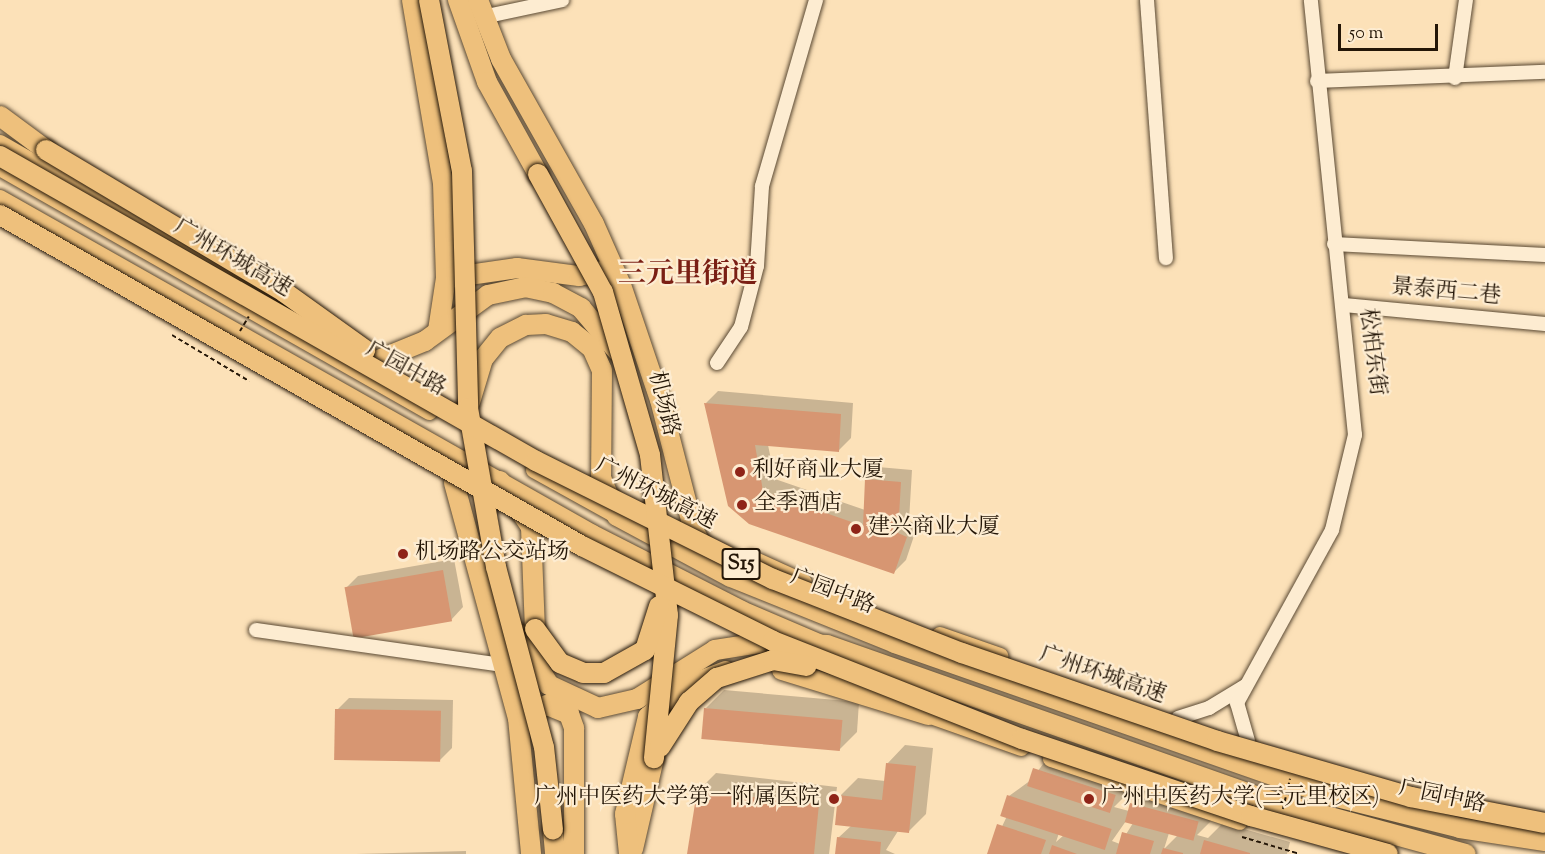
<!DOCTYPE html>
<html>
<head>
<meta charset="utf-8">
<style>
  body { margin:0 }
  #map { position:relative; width:1545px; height:854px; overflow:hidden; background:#fce1b8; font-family:"Sorts Mill Goudy","Noto Serif SC",serif }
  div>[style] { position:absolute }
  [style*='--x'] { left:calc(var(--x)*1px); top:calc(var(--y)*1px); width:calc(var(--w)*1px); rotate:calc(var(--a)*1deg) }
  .shadow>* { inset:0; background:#0003 }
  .building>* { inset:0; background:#d79672; transform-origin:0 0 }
  .path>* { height:2px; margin-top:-1px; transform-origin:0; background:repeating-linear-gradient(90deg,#241607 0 4.5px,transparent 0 7.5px) }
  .roads { filter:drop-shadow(0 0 2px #5a4933) drop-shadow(0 0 2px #5a4933) }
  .minor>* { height:14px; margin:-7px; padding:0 7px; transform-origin:7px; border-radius:7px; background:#fdecd1 }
  .major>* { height:16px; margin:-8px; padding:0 8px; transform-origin:8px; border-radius:8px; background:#eec07c }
  .highway>* { height:20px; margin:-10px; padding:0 10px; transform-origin:10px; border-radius:10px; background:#eec07c }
  .path-bridge>* { height:2px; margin-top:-1px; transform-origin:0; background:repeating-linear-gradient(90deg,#241607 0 4.5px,transparent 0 7.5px) }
  .bridges { filter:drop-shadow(0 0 2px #241607) drop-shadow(0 0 2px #241607) }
  .highway-bridge>* { height:20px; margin:-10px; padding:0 10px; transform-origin:10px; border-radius:10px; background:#eec07c }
  .dots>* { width:16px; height:16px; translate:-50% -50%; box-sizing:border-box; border:3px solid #fdecd1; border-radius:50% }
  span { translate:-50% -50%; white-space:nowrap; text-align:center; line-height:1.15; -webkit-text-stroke:4.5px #fdecd1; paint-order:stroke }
  .shield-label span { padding:2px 4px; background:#fdecd1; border:2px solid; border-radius:4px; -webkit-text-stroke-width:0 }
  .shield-label { font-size:21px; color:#241607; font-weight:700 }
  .street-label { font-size:22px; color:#241607 }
  .poi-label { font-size:22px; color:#241607 }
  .left { translate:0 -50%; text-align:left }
  .right { translate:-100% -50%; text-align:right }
  .district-label { font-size:28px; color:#7a1f14; font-weight:700 }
  .scale { position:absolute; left:1338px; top:24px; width:100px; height:27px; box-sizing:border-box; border:3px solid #241607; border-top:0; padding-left:8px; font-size:18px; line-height:21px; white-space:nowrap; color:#241607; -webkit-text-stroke:4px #fdecd1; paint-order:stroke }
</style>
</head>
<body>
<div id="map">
  <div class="shadow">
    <div style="clip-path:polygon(718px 391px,853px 403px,851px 438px,838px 451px,768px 445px,775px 479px,865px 510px,866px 480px,878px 467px,912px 470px,909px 521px,918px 524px,906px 560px,894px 572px,730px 505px,706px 403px)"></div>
    <div style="clip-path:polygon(454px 559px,463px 607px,451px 620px,346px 588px,358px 576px)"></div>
    <div style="clip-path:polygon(724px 690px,859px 702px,857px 732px,839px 750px,706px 708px)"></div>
    <div style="clip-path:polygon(349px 698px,453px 700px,452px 748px,440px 760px,337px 710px)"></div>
    <div style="clip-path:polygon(905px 745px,933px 748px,926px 814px,908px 832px,898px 831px,886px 850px,895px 854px,837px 854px,838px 838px,851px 826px,840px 796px,858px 778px,885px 781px,887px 764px)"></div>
    <div style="clip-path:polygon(evenodd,1053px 751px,1133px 777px,1127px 794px,1114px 807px,1129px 811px,1149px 785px,1216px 803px,1211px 821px,1197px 835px,1208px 838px,1223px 823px,1290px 842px,1287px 854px,989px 854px,1007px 816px,1009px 796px,1031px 780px,1053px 751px,1126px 821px,1133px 823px,1120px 844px,1112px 841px,1126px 821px,1053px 751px,1059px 833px,1064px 835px,1056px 842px,1059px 833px,1053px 751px,1169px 833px,1178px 835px,1164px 849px,1169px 833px)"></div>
    <div style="clip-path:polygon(716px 773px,837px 787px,829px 854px,689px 854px,698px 791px)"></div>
    <div style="clip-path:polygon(466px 851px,466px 854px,356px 854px)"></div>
  </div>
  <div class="building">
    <div style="clip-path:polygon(704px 403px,841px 414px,839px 452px,755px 445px,763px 491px,863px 526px,865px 479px,901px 482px,898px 533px,907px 537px,894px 574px,749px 524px,728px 506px)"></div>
    <div style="left:443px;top:570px;width:52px;height:100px;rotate:80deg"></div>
    <div style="left:704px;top:708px;width:139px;height:31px;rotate:5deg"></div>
    <div style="left:335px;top:709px;width:106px;height:51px;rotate:1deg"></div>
    <div style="clip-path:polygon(886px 763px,916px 766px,909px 833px,835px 825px,838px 795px,882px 800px)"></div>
    <div style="left:1033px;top:768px;width:87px;height:19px;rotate:18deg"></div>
    <div style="clip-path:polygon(697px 791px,819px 804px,814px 854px,687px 854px)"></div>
    <div style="left:1007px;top:795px;width:110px;height:22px;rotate:18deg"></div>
    <div style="left:1130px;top:803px;width:71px;height:20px;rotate:15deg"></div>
    <div style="clip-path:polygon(997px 824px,1046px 840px,1041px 854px,987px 854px)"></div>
    <div style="clip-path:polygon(1122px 832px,1154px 841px,1150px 854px,1116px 854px)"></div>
    <div style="clip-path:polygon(837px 837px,881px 842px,880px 854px,835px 854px)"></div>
    <div style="clip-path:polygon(1204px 840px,1250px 853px,1250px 854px,1200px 854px)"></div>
    <div style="clip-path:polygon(1052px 845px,1077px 854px,1049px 854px)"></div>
    <div style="clip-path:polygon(1163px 848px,1183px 853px,1183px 854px,1161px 854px)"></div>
  </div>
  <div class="path">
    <div style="--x:172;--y:335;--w:90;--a:30.9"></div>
    <div style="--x:1242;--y:837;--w:60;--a:16.3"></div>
  </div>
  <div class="roads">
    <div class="minor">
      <div style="--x:1147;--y:0;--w:259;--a:85.8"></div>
      <div style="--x:483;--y:17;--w:81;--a:-12.1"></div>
      <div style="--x:1455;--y:78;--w:79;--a:-82"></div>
      <div style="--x:1317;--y:81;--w:228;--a:-2.3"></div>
      <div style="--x:1334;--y:244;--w:211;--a:3"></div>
      <div style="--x:1344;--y:305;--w:202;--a:5.4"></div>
      <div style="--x:717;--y:363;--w:43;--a:-56.3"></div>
      <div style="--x:741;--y:327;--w:63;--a:-75.3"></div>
      <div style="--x:757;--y:266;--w:80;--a:-86.4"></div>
      <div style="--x:762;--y:186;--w:194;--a:-73.8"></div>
      <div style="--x:256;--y:630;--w:248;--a:8.1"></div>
      <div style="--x:1178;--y:718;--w:33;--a:-18"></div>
      <div style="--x:1209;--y:708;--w:42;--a:-31.4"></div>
      <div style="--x:1248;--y:741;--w:40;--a:-106"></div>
      <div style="--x:1237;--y:703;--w:197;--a:-61.2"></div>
      <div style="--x:1332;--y:530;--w:98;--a:-76.4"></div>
      <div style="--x:1355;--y:435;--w:437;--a:-95.8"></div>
    </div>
    <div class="major">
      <div style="--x:0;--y:143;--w:356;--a:29.8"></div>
      <div style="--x:0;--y:168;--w:494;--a:29.6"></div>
      <div style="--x:0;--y:198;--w:681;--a:29.46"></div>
      <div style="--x:593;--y:533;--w:167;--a:27"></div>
      <div style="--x:742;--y:609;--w:84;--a:23.2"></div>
      <div style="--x:534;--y:470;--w:95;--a:29"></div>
      <div style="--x:751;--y:558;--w:58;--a:24.4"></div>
      <div style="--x:940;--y:635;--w:64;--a:19.3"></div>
      <div style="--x:928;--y:715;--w:99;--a:19.5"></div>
      <div style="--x:1051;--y:759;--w:199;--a:18.4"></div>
    </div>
    <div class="highway">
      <div style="--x:412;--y:0;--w:186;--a:80.4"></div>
      <div style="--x:443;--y:183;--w:95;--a:88.2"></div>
      <div style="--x:446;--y:278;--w:53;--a:98.7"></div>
      <div style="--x:458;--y:0;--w:87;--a:70.5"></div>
      <div style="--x:487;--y:82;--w:105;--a:61"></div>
      <div style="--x:478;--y:0;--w:63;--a:68.7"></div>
      <div style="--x:501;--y:59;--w:189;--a:60.6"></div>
      <div style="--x:594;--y:224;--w:67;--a:66.1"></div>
      <div style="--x:621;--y:285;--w:121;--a:71.3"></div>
      <div style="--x:660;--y:400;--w:135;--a:75.5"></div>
      <div style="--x:694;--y:531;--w:24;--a:62"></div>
      <div style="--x:0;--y:116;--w:57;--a:36.5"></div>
      <div style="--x:448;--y:278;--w:70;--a:-8.2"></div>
      <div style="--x:517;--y:268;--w:63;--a:7.4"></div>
      <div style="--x:579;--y:276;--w:30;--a:-12"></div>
      <div style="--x:376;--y:361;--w:53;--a:-22.2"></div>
      <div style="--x:425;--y:341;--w:78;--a:-36.1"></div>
      <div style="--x:488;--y:295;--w:38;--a:-12"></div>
      <div style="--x:525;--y:287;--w:29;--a:12"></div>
      <div style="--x:553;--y:293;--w:32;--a:28"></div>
      <div style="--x:581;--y:308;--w:57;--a:49.9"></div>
      <div style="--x:470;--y:402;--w:45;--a:-73.2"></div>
      <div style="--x:483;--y:359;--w:27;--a:-51"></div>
      <div style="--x:500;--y:338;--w:29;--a:-27"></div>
      <div style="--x:526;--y:325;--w:20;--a:-3"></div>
      <div style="--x:546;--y:324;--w:27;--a:17"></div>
      <div style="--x:572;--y:332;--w:26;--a:39"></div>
      <div style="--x:592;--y:348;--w:24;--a:66"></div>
      <div style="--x:602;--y:370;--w:108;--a:90.5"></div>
      <div style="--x:601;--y:478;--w:41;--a:67.2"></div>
      <div style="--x:617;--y:516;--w:129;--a:28.2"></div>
      <div style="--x:731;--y:577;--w:177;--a:21.9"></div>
      <div style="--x:895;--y:643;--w:464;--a:19.3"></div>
      <div style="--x:1333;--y:796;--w:131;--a:14.1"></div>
      <div style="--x:1460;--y:828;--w:86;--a:8.7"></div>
      <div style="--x:500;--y:481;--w:55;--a:56"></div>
      <div style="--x:531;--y:527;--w:102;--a:87.8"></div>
      <div style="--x:454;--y:483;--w:244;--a:74.8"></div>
      <div style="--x:518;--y:718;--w:137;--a:84.5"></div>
      <div style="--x:518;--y:634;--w:60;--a:58.7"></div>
      <div style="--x:549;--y:685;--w:54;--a:25.1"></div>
      <div style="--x:598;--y:708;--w:40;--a:-13"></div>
      <div style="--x:637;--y:699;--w:92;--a:-32.1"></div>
      <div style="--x:715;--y:650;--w:53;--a:-8.7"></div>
      <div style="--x:767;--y:642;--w:60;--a:2.9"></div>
      <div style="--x:827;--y:645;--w:467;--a:19.4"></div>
      <div style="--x:1268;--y:800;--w:205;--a:15.3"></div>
      <div style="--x:782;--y:670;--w:153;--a:17.1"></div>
      <div style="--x:520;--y:715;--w:29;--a:-20"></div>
      <div style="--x:547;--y:705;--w:24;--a:22"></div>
      <div style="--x:569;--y:714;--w:15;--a:70"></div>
      <div style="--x:574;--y:728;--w:126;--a:90"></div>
      <div style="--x:553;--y:830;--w:24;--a:85"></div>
      <div style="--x:633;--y:849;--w:93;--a:-77"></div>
      <div style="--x:629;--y:854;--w:40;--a:-95.7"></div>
      <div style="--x:625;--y:814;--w:100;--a:-76.7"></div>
      <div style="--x:648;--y:717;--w:42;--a:-42.1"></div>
      <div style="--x:679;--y:689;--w:50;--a:-21"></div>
    </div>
  </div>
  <div class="path-bridge">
    <div style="--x:240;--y:331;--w:17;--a:-59"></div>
    <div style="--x:1283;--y:809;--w:31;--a:-77"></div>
  </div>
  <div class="bridges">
    <div class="highway-bridge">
      <div style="--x:429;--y:0;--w:174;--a:79.1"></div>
      <div style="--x:462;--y:171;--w:237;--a:88.5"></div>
      <div style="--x:468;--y:408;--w:161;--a:80"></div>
      <div style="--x:496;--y:567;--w:186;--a:75.1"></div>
      <div style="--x:544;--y:747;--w:83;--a:83.8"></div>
      <div style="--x:46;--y:150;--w:277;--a:30.8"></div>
      <div style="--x:284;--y:292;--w:100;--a:35.6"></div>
      <div style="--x:0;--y:156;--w:617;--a:29.64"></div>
      <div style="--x:536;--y:461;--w:265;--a:26.5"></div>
      <div style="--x:773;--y:579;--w:203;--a:21.4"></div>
      <div style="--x:962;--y:653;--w:270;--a:19"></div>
      <div style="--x:1217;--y:741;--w:202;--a:16.1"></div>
      <div style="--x:1411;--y:797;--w:136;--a:11"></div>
      <div style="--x:538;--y:174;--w:135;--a:61.2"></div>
      <div style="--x:603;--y:292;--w:170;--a:73.9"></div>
      <div style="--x:650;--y:455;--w:161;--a:83.6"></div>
      <div style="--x:668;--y:615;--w:144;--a:95.6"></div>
      <div style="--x:0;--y:215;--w:670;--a:29.63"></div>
      <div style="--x:582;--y:546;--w:213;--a:26.4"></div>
      <div style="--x:773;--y:641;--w:268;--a:21.5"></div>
      <div style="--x:1022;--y:739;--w:242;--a:18.6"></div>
      <div style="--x:1251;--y:816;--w:142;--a:15.5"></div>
      <div style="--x:535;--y:629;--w:42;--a:53.7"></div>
      <div style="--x:560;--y:663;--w:25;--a:23"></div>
      <div style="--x:583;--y:673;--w:21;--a:0"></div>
      <div style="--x:604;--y:673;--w:47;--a:-29.3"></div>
      <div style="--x:645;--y:650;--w:46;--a:-72.3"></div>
      <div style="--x:660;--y:747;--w:54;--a:-57.2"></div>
      <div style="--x:689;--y:702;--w:37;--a:-41"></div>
      <div style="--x:717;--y:678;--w:59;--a:-17.8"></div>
      <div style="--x:773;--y:660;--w:34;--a:10"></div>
    </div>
  </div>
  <div class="dots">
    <div style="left:740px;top:472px;background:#8f2418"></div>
    <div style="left:742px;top:505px;background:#8f2418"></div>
    <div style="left:856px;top:529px;background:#8f2418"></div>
    <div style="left:403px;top:554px;background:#8f2418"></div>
    <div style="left:834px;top:799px;background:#8f2418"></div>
    <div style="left:1089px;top:799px;background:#8f2418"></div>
  </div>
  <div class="shield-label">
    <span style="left:741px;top:564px">S15</span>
  </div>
  <div class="street-label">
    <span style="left:232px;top:259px;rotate:30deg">广州环城高速</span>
    <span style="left:1446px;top:293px;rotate:5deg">景泰西二巷</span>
    <span style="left:1371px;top:352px;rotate:83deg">松柏东街</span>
    <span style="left:405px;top:370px;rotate:29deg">广园中路</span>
    <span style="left:662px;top:404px;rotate:76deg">机场路</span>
    <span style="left:655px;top:495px;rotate:27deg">广州环城高速</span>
    <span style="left:832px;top:593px;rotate:21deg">广园中路</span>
    <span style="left:1102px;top:676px;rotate:19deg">广州环城高速</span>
    <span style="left:1442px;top:798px;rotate:12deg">广园中路</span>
  </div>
  <div class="poi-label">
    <span class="left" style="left:752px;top:472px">利好商业大厦</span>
    <span class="left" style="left:754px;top:505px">全季酒店</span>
    <span class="left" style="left:868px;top:529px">建兴商业大厦</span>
    <span class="left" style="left:415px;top:554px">机场路公交站场</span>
    <span class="right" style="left:820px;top:799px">广州中医药大学第一附属医院</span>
    <span class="left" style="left:1101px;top:799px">广州中医药大学(三元里校区)</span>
  </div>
  <div class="district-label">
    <span style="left:688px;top:275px">三元里街道</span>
  </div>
  <div class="scale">50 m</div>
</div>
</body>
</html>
